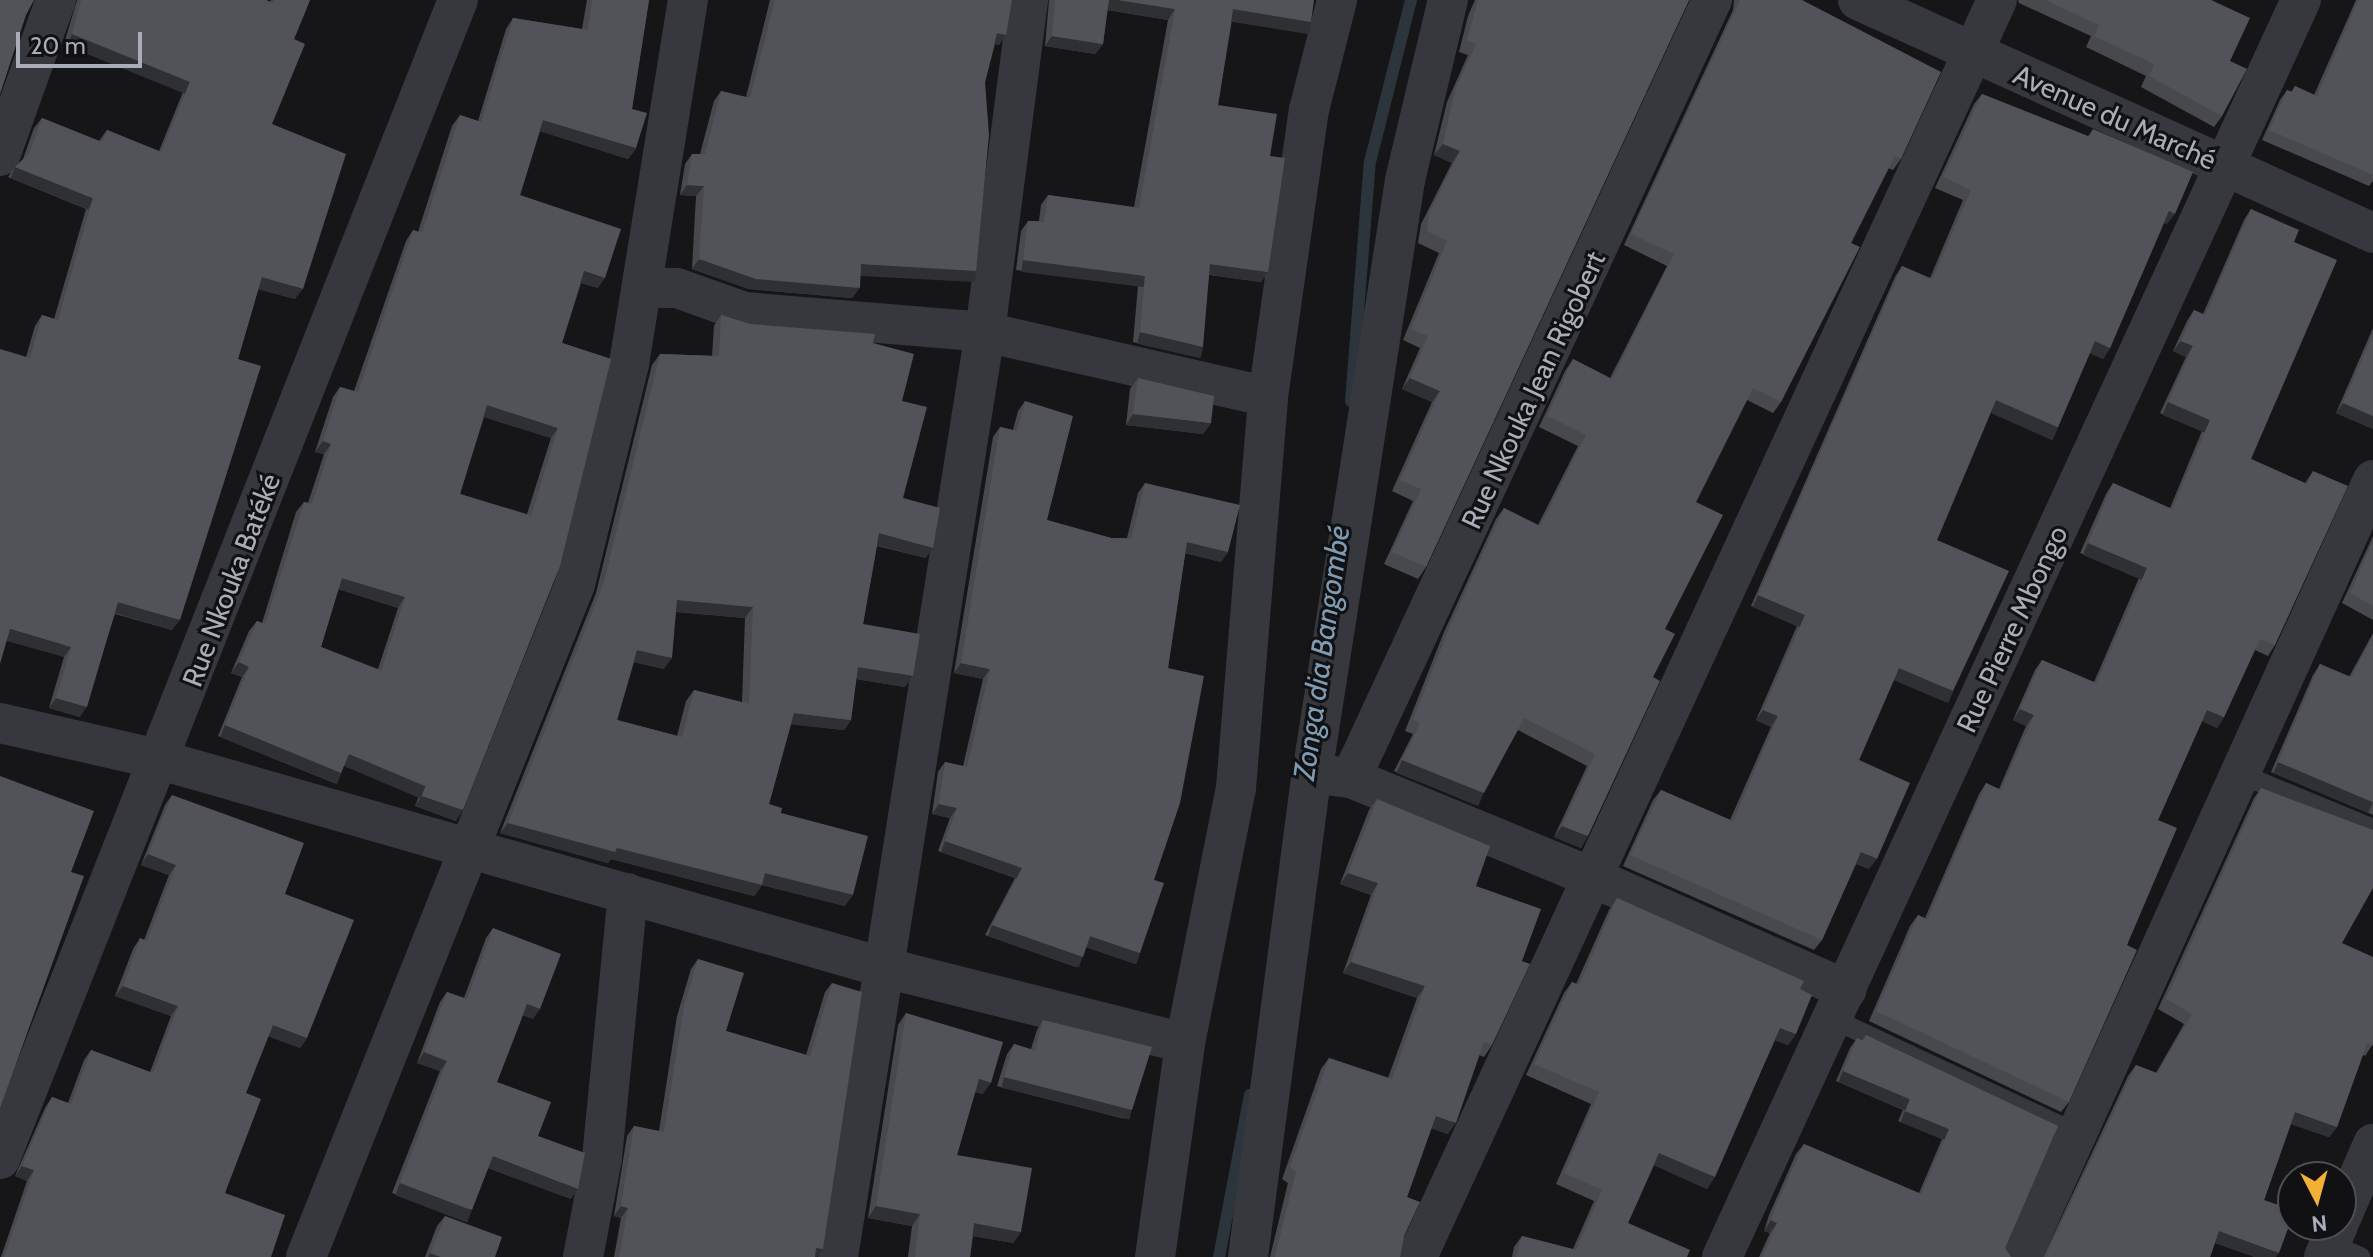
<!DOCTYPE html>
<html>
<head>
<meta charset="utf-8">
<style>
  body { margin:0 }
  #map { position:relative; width:2373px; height:1257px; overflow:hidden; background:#161618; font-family:Cabin,sans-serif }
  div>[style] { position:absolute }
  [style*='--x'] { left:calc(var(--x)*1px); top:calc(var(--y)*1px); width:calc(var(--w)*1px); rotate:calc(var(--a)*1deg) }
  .stream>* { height:12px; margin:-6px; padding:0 6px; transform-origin:6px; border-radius:6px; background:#2c353c }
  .service>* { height:20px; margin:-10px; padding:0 10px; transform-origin:10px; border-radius:10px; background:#37383d }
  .minor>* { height:40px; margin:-20px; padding:0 20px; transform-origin:20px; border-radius:20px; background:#37383d }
  .wall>* { inset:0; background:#47494d }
  .shaded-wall>* { inset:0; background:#2f3033; transform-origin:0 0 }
  .building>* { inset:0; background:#525359 }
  span { translate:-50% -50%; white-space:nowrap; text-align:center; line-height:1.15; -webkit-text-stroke:6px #111113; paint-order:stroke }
  .street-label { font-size:28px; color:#a8adb8 }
  .water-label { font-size:30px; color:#7f9bb3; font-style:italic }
  .north { position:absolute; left:2277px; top:1161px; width:80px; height:80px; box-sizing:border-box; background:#111113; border:2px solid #4d4f55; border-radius:50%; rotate:174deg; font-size:22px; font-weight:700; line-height:32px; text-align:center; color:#a8adb8 }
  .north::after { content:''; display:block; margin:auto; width:28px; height:36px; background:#f2b134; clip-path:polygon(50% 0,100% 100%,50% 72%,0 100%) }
  .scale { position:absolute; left:16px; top:32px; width:126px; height:36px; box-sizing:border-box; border:4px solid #a8adb8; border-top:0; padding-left:10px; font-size:24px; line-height:28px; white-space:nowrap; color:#a8adb8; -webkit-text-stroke:6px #111113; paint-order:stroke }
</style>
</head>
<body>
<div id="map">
  <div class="stream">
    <div style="--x:1351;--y:401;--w:240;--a:-85.5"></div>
    <div style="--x:1370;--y:162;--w:167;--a:-75.8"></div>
    <div style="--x:1219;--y:1257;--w:165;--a:-79.2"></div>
  </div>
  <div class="service">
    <div style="--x:2238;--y:773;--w:146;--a:22.5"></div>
    <div style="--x:1833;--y:1019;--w:268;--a:25.2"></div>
    <div style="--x:2330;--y:1244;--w:33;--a:23"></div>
  </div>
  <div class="minor">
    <div style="--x:1858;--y:0;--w:565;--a:24.34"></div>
    <div style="--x:0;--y:156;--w:166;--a:-70.3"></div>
    <div style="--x:642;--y:288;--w:35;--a:0"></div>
    <div style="--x:677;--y:288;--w:71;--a:19.7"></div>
    <div style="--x:744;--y:312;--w:242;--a:4.7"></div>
    <div style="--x:985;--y:332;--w:290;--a:12.9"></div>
    <div style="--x:0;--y:723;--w:165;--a:12.9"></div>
    <div style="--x:161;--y:760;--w:750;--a:16.02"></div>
    <div style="--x:882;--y:967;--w:312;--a:14.1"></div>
    <div style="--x:1326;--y:775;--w:25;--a:7"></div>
    <div style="--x:1351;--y:778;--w:265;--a:22.4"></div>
    <div style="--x:1596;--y:879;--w:274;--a:23.9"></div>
    <div style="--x:1351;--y:778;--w:858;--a:-65.11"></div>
    <div style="--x:0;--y:1159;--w:1246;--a:-68.44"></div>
    <div style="--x:2341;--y:1218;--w:81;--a:-66.6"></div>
    <div style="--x:306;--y:1257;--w:725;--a:-68.21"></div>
    <div style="--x:575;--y:584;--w:227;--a:-76.2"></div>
    <div style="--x:629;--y:364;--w:369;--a:-80.8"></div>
    <div style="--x:583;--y:1257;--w:101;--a:-79.1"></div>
    <div style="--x:602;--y:1158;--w:266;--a:-84.4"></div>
    <div style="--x:838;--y:1257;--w:937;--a:-80.97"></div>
    <div style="--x:985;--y:332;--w:335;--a:-82.6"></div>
    <div style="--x:1155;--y:1257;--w:216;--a:-82"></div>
    <div style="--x:1185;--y:1043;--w:260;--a:-78.7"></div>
    <div style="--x:1236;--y:788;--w:392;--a:-85.3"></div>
    <div style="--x:1268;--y:397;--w:290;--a:-81.9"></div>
    <div style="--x:1309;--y:110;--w:114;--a:-75.7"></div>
    <div style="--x:1248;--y:1257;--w:487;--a:-82.5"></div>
    <div style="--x:1312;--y:774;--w:601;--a:-81.1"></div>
    <div style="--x:1405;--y:180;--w:185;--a:-76.6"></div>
    <div style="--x:1417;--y:1257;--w:1384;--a:-65.23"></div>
    <div style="--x:1722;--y:1257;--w:1384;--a:-65.27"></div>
    <div style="--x:2021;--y:1257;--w:853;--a:-65.63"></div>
    <div style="--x:2324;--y:1257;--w:35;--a:-66"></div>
  </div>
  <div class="wall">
    <div style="clip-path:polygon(77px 0,266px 0,270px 2px,271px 0,310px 0,294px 39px,272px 124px,295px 299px,258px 289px,238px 359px,172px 630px,115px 614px,80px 717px,49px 708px,64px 657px,26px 357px,35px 326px,42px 315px,54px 319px,86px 209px,8px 177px,15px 167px,23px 159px,34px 128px,42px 118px,99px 141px,107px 130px,159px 151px,183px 92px,64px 44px)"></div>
    <div style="clip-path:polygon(evenodd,587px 0,649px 0,632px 109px,636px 148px,628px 159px,540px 131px,520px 195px,598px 288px,581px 283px,562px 343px,611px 359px,456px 821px,415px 806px,419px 796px,344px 765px,341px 773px,334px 783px,218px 736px,242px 677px,231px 673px,249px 631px,257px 621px,262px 623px,296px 512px,304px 502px,308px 503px,324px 454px,315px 452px,333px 397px,340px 387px,354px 391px,406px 241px,413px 230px,418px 232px,452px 126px,460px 115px,478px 121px,506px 29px,513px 18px,582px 29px,587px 0,484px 417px,551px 438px,527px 514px,460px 494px,484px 417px,587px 0,338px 589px,398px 608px,378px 669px,321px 647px,338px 589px)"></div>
    <div style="clip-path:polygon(770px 0,1012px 0,999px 45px,995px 44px,985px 82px,976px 271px,968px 281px,861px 274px,852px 298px,749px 289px,692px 269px,696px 196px,680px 195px,685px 164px,692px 154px,700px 154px,714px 101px,721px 91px,746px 97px)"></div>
    <div style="clip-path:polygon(1049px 0,1314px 0,1304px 33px,1232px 20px,1218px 105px,1270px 156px,1268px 272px,1261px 282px,1209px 275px,1196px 357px,1133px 342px,1138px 286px,1016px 270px,1021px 231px,1028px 221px,1039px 221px,1041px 205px,1048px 195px,1134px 207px,1168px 20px,1107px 10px,1103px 44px,1095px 54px,1045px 46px)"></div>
    <div style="clip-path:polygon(1475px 0,1689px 0,1426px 567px,1418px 579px,1384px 564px,1413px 501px,1392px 491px,1432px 402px,1402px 389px,1420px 348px,1403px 340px,1439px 253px,1418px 243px,1421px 224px,1452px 163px,1434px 155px,1447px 102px,1468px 55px,1459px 52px,1468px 16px)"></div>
    <div style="clip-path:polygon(1734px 0,1802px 0,1901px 159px,1893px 170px,1888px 168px,1851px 243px,1781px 402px,1773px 413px,1747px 400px,1696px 502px,1653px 677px,1581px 848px,1554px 837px,1587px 766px,1518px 730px,1476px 805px,1394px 771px,1413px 734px,1405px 731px,1444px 632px,1496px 519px,1504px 508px,1538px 525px,1578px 446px,1539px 427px,1565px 371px,1573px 359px,1610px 378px,1667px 266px,1624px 245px,1733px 10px)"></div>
    <div style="clip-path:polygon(2018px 0,2211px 0,2230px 61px,2222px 116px,2214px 127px,2141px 87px,2146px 76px,2086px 47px,2091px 36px,2019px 3px)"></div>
    <div style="clip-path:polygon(2356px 0,2373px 0,2373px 181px,2369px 186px,2262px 140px,2280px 100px,2287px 90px,2291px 92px,2295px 86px,2314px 95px)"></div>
    <div style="clip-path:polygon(1982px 94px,2088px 136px,2093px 129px,2167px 224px,2164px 223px,2110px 348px,2103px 359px,2090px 353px,2058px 427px,2050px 438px,1991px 412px,1937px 540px,1946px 702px,1894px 680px,1859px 760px,1869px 869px,1856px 864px,1822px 940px,1814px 950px,1623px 866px,1653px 800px,1661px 790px,1730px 820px,1771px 727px,1756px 720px,1797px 626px,1751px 606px,1895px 277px,1902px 266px,1930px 278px,1963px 200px,1935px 188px,1974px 104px)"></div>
    <div style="clip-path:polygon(2251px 209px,2294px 242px,2251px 459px,2305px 483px,2313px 471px,2275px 645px,2268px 656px,2255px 650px,2224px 717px,2217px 728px,2202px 721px,2158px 820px,2127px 945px,2069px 1102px,2061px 1112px,1869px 1021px,1910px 926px,1918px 915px,1925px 918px,1979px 794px,1986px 783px,1999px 789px,2026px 726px,2013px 720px,2035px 670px,2042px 660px,2094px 682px,2139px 578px,2080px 553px,2106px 494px,2113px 483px,2170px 508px,2202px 431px,2160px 413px,2186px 357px,2173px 351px,2187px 321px,2194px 310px,2203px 314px,2244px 220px)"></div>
    <div style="clip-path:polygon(evenodd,721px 315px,750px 324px,873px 343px,902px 401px,903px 498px,926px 558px,877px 546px,863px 624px,905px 687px,856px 679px,851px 720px,844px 730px,791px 724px,769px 804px,781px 813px,845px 906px,762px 885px,754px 896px,611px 859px,608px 863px,500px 833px,596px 593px,652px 365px,660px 354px,712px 356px,714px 326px,721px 315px,676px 612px,745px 618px,742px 702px,694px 690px,686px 701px,677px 736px,617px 720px,634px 662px,664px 669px,676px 612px)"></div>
    <div style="clip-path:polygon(2373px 328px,2373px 429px,2336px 413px)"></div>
    <div style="clip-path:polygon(1138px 378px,1211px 423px,1203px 434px,1126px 425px,1130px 389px)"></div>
    <div style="clip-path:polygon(1025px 401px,1047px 520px,1111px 538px,1127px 538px,1138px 493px,1145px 483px,1228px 552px,1221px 562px,1185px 553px,1168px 668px,1154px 880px,1140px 953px,1133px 963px,1086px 947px,1076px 967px,985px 935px,1015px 878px,938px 851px,950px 818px,932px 814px,938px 772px,945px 762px,963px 766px,983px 679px,954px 673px,993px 437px,1000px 427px,1013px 430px,1018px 411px)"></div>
    <div style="clip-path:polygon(2373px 536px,2373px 620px,2342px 603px)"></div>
    <div style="clip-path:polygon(2373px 633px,2373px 815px,2271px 772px,2313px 675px,2320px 664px,2349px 677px)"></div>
    <div style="clip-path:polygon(2261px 788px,2342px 943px,2373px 1044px,2365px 1056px,2363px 1055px,2337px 1127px,2329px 1137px,2291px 1124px,2264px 1200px,2276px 1257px,2255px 1257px,2215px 1243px,2210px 1257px,2043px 1257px,2128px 1076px,2136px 1065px,2156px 1073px,2184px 1024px,2158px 1009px,2254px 798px)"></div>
    <div style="clip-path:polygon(172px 795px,285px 894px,307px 1038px,300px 1048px,268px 1036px,246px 1093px,225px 1193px,271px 1257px,1px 1257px,27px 1181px,15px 1176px,45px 1108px,52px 1097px,68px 1103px,84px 1060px,91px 1050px,150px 1072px,171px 1016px,115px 996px,133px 949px,140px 938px,144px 940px,169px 875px,141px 865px,165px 805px)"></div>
    <div style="clip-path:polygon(1377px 799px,1476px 886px,1492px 1045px,1484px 1057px,1479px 1055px,1448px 1134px,1431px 1128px,1407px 1197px,1404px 1236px,1400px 1257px,1270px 1257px,1288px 1183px,1282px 1179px,1321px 1069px,1329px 1058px,1388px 1078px,1417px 998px,1343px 973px,1371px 895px,1340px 884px,1369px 810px)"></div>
    <div style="clip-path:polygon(1617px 898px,1800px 989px,1796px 1034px,1788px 1045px,1775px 1040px,1707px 1189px,1654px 1165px,1628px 1223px,1687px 1257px,1512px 1257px,1514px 1247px,1522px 1236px,1573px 1249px,1594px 1201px,1556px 1184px,1591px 1104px,1526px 1075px,1564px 993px,1572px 982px,1576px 984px,1609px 910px)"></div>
    <div style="clip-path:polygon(493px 928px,533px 1019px,523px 1015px,497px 1082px,538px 1136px,571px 1199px,488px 1168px,465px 1220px,392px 1193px,440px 1071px,417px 1063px,440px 1002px,447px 992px,464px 998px,486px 938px)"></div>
    <div style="clip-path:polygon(698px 959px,726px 1031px,806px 1055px,825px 992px,832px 983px,817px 1257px,614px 1257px,621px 1218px,614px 1216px,627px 1136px,634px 1126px,659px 1131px,677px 1016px,691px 969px)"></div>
    <div style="clip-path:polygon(906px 1013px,983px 1094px,975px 1092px,957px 1155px,1021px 1232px,1013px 1243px,973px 1236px,970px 1257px,908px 1257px,912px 1226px,868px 1218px,898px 1025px)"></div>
    <div style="clip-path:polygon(1043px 1020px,1125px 1119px,997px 1086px,1007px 1054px,1014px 1044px,1031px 1049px,1037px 1030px)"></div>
    <div style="clip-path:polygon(1866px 1035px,2058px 1126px,2005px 1248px,2011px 1257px,1759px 1257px,1770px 1233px,1764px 1231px,1769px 1215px,1796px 1154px,1804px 1144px,1919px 1193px,1942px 1139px,1898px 1121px,1903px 1110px,1836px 1081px,1850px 1048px,1857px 1038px,1862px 1040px)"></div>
    <div style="clip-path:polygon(445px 1216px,495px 1257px,425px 1257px,437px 1226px)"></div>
  </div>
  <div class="shaded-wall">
    <div style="clip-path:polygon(1108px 0,1118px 0,1175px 9px,1168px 20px,1102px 9px)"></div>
    <div style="left:1233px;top:9px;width:79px;height:13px;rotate:9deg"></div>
    <div style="clip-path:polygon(997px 33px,1006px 35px,999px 45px,990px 43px)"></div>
    <div style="left:72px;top:34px;width:127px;height:13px;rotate:22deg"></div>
    <div style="clip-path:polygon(1052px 36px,1103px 44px,1095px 54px,1045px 46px)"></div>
    <div style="clip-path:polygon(543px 120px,636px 148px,628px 159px,536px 130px)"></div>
    <div style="clip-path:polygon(1443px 144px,1460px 151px,1452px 163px,1434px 155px)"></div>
    <div style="left:15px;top:167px;width:84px;height:12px;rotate:22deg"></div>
    <div style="clip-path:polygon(687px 185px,704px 186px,696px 196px,680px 195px)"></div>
    <div style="clip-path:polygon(2169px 211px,2175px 214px,2167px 224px,2162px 222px)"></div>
    <div style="clip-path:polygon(699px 259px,860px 288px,852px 298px,749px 289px,692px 269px)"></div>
    <div style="left:1023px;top:260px;width:123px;height:12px;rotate:7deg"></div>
    <div style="left:861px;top:264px;width:115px;height:12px;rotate:3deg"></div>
    <div style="clip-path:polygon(1210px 264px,1268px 272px,1261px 282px,1203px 274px)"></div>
    <div style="clip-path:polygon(584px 271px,605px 278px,598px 288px,577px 282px)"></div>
    <div style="clip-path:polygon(262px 277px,303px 289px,295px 299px,254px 288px)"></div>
    <div style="left:1140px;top:332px;width:65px;height:12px;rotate:13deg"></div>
    <div style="clip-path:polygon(2095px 341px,2110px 348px,2103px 359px,2087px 352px)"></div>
    <div style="clip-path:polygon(2181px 341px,2193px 346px,2186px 357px,2173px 351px)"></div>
    <div style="clip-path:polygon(1410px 378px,1440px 391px,1432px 402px,1402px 389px)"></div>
    <div style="left:1996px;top:400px;width:68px;height:14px;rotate:24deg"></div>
    <div style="left:2168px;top:402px;width:46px;height:14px;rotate:23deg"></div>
    <div style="clip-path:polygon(2343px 403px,2373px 416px,2373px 429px,2336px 413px)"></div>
    <div style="clip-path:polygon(487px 405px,558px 428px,551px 438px,480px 416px)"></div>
    <div style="clip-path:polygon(1133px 414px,1211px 423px,1203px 434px,1126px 425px)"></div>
    <div style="clip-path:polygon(323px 441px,331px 444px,324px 454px,315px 452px)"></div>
    <div style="clip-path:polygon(879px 533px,933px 548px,926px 558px,872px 544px)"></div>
    <div style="clip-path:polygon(1187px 542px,1228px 552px,1221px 562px,1180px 552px)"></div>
    <div style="left:2088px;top:543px;width:64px;height:13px;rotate:23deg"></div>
    <div style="clip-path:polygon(342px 578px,405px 597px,398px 608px,335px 588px)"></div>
    <div style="left:1758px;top:595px;width:51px;height:13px;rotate:23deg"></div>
    <div style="clip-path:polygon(677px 600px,753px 607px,745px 618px,669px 611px)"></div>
    <div style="clip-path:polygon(118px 602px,180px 620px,172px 630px,111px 612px)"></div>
    <div style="clip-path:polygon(10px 629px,71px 647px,64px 657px,3px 640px)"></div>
    <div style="clip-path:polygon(637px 650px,672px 658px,664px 669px,629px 661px)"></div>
    <div style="clip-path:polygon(239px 662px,249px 667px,242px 677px,231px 673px)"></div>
    <div style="clip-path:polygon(961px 663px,990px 669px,983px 679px,954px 673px)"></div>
    <div style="clip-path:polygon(858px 667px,913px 676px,905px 687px,850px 678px)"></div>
    <div style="left:1899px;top:668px;width:59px;height:13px;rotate:23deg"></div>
    <div style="clip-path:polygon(56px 698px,87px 707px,80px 717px,49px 708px)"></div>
    <div style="clip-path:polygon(2020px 709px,2034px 715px,2026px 726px,2013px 720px)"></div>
    <div style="clip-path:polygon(1763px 710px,1778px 716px,1771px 727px,1756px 720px)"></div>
    <div style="clip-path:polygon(2207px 710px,2224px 717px,2217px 728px,2200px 720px)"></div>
    <div style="clip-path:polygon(794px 713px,851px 720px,844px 730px,786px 724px)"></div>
    <div style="left:225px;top:725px;width:126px;height:13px;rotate:22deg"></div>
    <div style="left:349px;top:754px;width:83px;height:13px;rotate:23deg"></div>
    <div style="left:1402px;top:760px;width:88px;height:14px;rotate:22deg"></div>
    <div style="left:2278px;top:762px;width:103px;height:12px;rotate:23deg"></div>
    <div style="clip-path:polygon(422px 796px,463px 810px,456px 821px,415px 806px)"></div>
    <div style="clip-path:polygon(939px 804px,957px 808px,950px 818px,932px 814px)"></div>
    <div style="clip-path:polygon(508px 823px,617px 848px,765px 873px,853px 895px,845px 906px,762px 885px,754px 896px,611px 859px,608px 863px,500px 833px)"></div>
    <div style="clip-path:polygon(1562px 826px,1588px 836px,1581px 848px,1554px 837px)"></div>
    <div style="left:945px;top:841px;width:82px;height:12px;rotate:19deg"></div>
    <div style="clip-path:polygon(1861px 852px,1877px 859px,1869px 869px,1854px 863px)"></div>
    <div style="clip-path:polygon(148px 854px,176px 865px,169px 875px,141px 865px)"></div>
    <div style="clip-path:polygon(1348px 873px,1378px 883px,1371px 895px,1340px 884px)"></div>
    <div style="left:992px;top:925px;width:96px;height:12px;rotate:19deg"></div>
    <div style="left:1090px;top:936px;width:53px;height:12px;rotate:19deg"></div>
    <div style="clip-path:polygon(1351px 962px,1425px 986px,1417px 998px,1343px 973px)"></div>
    <div style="clip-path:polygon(123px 986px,178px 1006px,171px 1016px,115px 996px)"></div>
    <div style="clip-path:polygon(527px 1004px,540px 1009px,533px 1019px,520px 1014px)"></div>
    <div style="clip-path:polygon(273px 1025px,307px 1038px,300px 1048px,265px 1035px)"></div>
    <div style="clip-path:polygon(1780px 1028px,1796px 1034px,1788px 1045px,1772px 1039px)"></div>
    <div style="clip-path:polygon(424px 1052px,447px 1061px,440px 1071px,417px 1063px)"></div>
    <div style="left:1843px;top:1071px;width:73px;height:12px;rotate:23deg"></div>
    <div style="left:1004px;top:1077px;width:132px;height:11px;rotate:14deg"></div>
    <div style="clip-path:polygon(979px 1079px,991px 1083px,983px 1094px,971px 1091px)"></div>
    <div style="left:1905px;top:1111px;width:48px;height:12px;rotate:22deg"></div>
    <div style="clip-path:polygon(2295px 1112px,2337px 1127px,2329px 1137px,2287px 1123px)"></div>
    <div style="clip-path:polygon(1436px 1116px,1456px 1123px,1448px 1134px,1428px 1127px)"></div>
    <div style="clip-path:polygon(1659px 1153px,1715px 1177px,1707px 1189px,1651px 1164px)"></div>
    <div style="clip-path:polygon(493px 1156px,578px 1189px,571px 1199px,485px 1167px)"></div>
    <div style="clip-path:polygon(22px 1166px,34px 1170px,27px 1181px,15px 1176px)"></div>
    <div style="left:400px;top:1183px;width:77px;height:13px;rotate:21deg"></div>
    <div style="clip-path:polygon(621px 1206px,628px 1208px,621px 1218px,614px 1216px)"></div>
    <div style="clip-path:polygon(876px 1206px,920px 1214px,912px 1226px,868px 1218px)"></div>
    <div style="clip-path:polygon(1771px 1220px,1777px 1223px,1770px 1233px,1764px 1231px)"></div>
    <div style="clip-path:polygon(974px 1223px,1021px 1232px,1013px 1243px,966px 1235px)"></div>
    <div style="clip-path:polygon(2219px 1231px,2279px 1253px,2276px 1257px,2255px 1257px,2212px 1242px)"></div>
    <div style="clip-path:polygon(816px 1248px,823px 1249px,817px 1257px,810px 1257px)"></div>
    <div style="clip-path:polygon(430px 1253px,441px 1257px,428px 1257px)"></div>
  </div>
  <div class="building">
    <div style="clip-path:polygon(0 0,34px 0,26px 15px,0 94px)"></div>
    <div style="clip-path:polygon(81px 0,266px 0,273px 3px,274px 0,310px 0,294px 39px,305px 44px,272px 124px,346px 154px,303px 289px,262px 277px,238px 359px,261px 366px,180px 620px,118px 602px,87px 707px,56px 698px,71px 647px,10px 629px,0 664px,0 349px,30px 358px,42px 315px,58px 320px,93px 198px,15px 167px,29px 154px,42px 118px,102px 142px,107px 130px,161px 152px,190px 82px,72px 34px)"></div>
    <div style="clip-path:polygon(evenodd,592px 0,649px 0,632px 109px,647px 113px,636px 148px,543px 120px,520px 195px,621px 229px,605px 278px,584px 271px,562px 343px,611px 359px,560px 566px,463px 810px,422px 796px,426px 786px,349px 754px,341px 773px,225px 725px,249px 667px,239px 662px,257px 621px,265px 624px,304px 502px,312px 504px,331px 444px,323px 441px,340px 387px,358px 392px,413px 230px,422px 233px,460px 115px,481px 122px,513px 18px,588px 30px,592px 0,487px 405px,558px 428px,531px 516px,460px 494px,487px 405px,592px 0,342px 578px,405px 597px,381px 671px,321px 647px,342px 578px)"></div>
    <div style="clip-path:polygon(775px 0,1012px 0,1006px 35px,997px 33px,985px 82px,989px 135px,976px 271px,861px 264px,860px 288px,756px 279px,699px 259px,704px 186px,687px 185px,692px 154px,705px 154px,721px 91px,750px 98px)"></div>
    <div style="clip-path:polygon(1055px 0,1109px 0,1103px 44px,1052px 36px)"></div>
    <div style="clip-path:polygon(1118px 0,1314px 0,1311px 22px,1233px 9px,1218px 105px,1277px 114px,1270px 156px,1285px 158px,1268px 272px,1210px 264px,1203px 347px,1140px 332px,1145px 276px,1023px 260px,1028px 221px,1044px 222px,1048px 195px,1139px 208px,1175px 9px)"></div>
    <div style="clip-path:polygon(1478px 0,1689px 0,1426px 567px,1392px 552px,1421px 489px,1400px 480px,1440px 391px,1410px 378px,1428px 336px,1411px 329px,1447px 241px,1427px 231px,1429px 213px,1460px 151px,1443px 144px,1455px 90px,1476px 44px,1467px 40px)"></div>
    <div style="clip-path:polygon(1740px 0,1802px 0,1941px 72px,1901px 159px,1895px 156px,1851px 243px,1860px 247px,1781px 402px,1753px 388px,1696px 502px,1723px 515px,1665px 629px,1675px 634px,1653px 677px,1660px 681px,1588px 836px,1562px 826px,1595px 754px,1524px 718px,1484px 793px,1402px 760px,1420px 723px,1413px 719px,1452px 621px,1504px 508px,1540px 526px,1586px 435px,1547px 416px,1573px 359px,1612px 379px,1674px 254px,1631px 234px)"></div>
    <div style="clip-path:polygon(2045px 0,2211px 0,2250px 18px,2230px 61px,2247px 69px,2222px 116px,2149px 76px,2154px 64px,2094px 36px,2099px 25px)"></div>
    <div style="clip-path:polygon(2358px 0,2373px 0,2373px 175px,2269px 130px,2287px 90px,2292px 92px,2295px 86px,2317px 96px)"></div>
    <div style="clip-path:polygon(1982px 94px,2090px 137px,2093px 129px,2193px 172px,2175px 214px,2169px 211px,2110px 348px,2095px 341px,2058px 427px,1996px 400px,1937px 540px,2009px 571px,1953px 691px,1899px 668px,1859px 760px,1910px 783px,1877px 859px,1861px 852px,1822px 940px,1630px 855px,1661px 790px,1733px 821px,1778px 716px,1763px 710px,1805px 615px,1758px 595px,1902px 266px,1932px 279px,1971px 190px,1943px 177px)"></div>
    <div style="clip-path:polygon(2251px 209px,2299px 230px,2294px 242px,2337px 260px,2251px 459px,2307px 484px,2313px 471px,2348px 486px,2275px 645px,2260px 639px,2224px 717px,2207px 710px,2158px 820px,2177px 828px,2127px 945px,2137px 950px,2069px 1102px,1876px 1011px,1918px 915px,1927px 920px,1986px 783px,2001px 790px,2034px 715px,2020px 709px,2042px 660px,2096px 683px,2147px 568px,2088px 543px,2113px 483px,2172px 509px,2210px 420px,2168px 402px,2193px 346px,2181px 341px,2194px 310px,2205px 315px)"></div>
    <div style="clip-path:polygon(evenodd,721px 315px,750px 324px,875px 334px,873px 343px,914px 354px,902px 401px,927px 407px,903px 498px,940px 508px,933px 548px,879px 533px,863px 624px,920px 634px,913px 676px,858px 667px,851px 720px,794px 713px,769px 804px,782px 808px,781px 813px,868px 836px,853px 895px,765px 873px,762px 885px,617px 848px,615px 852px,508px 823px,604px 582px,660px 354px,719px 356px,721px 315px,677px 600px,753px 607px,749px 704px,694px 690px,682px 737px,617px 720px,637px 650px,672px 658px,677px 600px)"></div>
    <div style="clip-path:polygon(2373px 334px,2373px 416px,2343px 403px)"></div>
    <div style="clip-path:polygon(1138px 378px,1214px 396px,1211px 423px,1133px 414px)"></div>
    <div style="clip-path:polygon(1025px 401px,1073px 416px,1047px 520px,1111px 538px,1131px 539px,1145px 483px,1240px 505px,1228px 552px,1187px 542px,1168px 668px,1204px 676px,1180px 803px,1154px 880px,1164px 883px,1140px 953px,1090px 936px,1083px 957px,992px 925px,1022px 868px,945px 841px,957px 808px,939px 804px,945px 762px,967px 767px,990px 669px,961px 663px,1000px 427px,1017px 431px)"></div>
    <div style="clip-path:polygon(2373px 541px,2373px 606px,2350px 593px)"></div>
    <div style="clip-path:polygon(2373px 636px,2373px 802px,2278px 762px,2320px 664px,2351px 677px)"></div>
    <div style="clip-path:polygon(0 776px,94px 811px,71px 872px,84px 876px,0 1108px)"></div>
    <div style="clip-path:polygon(2261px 788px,2373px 830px,2373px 888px,2342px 943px,2373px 957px,2373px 1044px,2372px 1046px,2367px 1043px,2337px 1127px,2295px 1112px,2264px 1200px,2293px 1210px,2293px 1215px,2279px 1253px,2219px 1231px,2210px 1257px,2045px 1257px,2136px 1065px,2157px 1073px,2192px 1014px,2166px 999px)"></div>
    <div style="clip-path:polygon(172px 795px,304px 843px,285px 894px,354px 920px,307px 1038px,273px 1025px,246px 1093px,261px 1099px,225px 1193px,285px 1215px,271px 1257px,4px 1257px,34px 1170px,22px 1166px,52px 1097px,71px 1104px,91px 1050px,153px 1073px,178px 1006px,123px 986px,140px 938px,147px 941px,176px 865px,148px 854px)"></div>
    <div style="clip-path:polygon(1377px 799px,1490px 846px,1476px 886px,1541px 909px,1522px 961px,1530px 964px,1492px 1045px,1484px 1042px,1456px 1123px,1436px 1116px,1407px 1197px,1420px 1202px,1404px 1236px,1400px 1257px,1275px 1257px,1296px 1171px,1290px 1167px,1329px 1058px,1392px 1079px,1425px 986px,1351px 962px,1378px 883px,1348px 873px)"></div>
    <div style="clip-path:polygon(1617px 898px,1804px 981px,1800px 989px,1812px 995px,1796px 1034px,1780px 1028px,1715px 1177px,1659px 1153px,1628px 1223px,1690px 1250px,1687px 1257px,1516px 1257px,1522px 1236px,1576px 1250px,1602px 1190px,1564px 1173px,1599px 1092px,1534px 1064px,1572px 982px,1579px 985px)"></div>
    <div style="clip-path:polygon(493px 928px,561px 954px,540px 1009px,527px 1004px,497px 1082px,551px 1102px,538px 1136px,585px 1153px,578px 1189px,493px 1156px,472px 1210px,400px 1183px,447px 1061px,424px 1052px,447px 992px,467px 999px)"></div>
    <div style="clip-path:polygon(698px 959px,744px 973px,726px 1031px,810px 1056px,832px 983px,862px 992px,823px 1249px,816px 1248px,815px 1257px,619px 1257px,628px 1208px,621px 1206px,634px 1126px,664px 1132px,684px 1006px)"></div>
    <div style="clip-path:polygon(906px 1013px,1003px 1042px,991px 1083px,979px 1079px,957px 1155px,1032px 1168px,1021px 1232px,974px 1223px,970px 1257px,915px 1257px,920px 1214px,876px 1206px)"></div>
    <div style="clip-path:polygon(1043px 1020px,1152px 1047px,1132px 1110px,1004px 1077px,1014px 1044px,1035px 1051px)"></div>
    <div style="clip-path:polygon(1866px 1035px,2058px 1126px,2005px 1248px,2011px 1257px,1762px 1257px,1777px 1223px,1771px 1220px,1776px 1205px,1804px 1144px,1921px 1194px,1949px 1129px,1905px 1111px,1910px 1099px,1843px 1071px,1857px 1038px,1863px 1041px)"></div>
    <div style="clip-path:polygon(445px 1216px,502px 1237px,495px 1257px,441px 1257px,430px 1253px)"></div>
  </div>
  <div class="street-label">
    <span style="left:2115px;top:117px;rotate:24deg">Avenue du Marché</span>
    <span style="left:1533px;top:390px;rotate:-65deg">Rue Nkouka Jean Rigobert</span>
    <span style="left:231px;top:580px;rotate:-69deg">Rue Nkouka Batéké</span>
    <span style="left:2012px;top:629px;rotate:-65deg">Rue Pierre Mbongo</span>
  </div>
  <div class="water-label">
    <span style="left:1322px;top:653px;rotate:-82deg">Zonga dia Bangombé</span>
  </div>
  <div class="north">N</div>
  <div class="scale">20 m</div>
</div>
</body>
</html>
